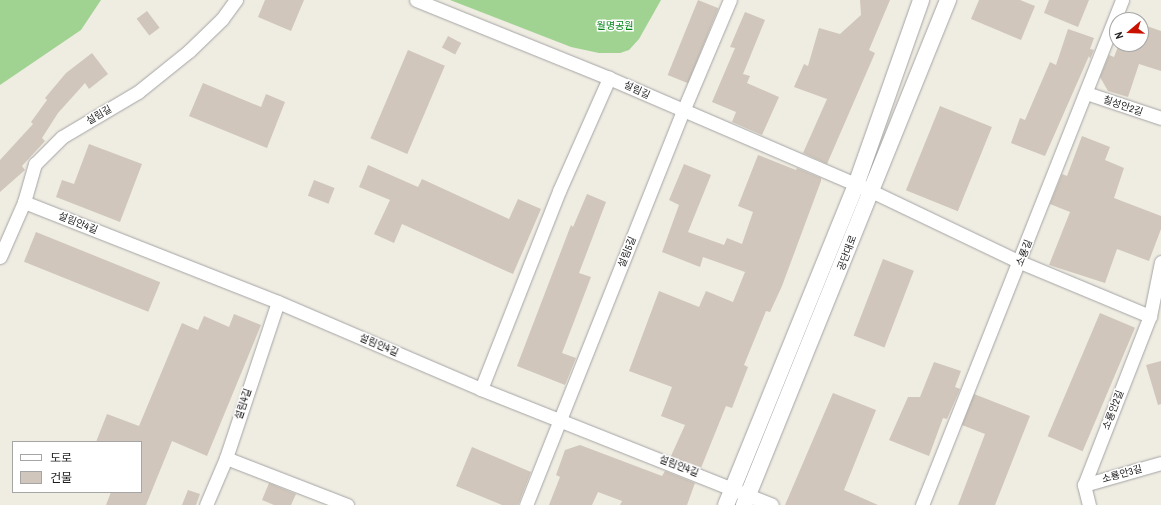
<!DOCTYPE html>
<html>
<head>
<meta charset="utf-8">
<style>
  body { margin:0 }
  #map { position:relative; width:1161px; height:505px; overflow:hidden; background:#efece2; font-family:"Archivo Narrow","Noto Sans KR",sans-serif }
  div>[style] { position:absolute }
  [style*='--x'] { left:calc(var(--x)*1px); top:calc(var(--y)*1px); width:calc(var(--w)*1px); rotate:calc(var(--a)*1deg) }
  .forest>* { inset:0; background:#a0d392 }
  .building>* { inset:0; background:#d0c6bb; transform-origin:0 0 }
  .roads { filter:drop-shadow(0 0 1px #a4a4a4) drop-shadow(0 0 1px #a4a4a4) }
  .minor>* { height:13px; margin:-6.5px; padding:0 6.5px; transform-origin:6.5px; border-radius:6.5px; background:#fff }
  .tertiary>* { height:16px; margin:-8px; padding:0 8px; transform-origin:8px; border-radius:8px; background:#fff }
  span { translate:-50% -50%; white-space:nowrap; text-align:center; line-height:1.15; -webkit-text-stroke:3px #fff; paint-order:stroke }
  .park-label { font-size:10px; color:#018517 }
  .street-label { font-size:10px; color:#1d1d1d }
  .legend { position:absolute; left:12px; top:441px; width:130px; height:52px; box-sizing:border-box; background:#fff; border:1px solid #a5a5a5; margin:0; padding:5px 7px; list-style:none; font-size:12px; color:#1d1d1d }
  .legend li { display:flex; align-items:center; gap:8px; height:20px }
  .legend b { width:20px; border:1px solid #a5a5a5 }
  .north { position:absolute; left:1109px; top:12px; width:40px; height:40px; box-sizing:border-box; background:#fff; border:1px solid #a5a5a5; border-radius:50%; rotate:251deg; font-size:11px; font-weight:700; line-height:16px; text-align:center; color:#1d1d1d }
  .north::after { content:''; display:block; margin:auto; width:14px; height:18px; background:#ca1100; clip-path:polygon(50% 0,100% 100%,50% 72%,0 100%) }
</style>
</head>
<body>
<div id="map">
  <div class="forest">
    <div style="clip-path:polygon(0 0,101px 0,81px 30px,0 85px)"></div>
    <div style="clip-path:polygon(450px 0,661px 0,639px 39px,629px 50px,620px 53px,599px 53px,571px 47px)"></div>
  </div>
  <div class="building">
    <div style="clip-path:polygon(265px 0,304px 0,291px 31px,258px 17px)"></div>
    <div style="left:698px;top:0;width:22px;height:81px;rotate:22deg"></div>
    <div style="clip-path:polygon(860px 0,890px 0,869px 50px,875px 53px,827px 164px,803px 153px,827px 99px,794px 87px,804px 64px,808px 66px,819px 28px,840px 34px,861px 15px)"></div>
    <div style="clip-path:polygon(979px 0,1020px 0,1035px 6px,1021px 40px,971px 19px)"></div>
    <div style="clip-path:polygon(1049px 0,1089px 0,1078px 27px,1044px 13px)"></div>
    <div style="left:147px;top:11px;width:21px;height:13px;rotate:53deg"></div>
    <div style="clip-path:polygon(745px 12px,765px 20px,743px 74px,750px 76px,747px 83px,779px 97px,762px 135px,732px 122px,736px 112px,712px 102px,735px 48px,730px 47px)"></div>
    <div style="clip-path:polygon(1141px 24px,1161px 31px,1161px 71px,1139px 64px,1128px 97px,1108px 91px,1100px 77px,1109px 55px,1114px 57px,1119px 44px,1141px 44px)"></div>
    <div style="clip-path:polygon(1068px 29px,1094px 38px,1090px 49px,1094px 50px,1090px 59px,1089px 56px,1045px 156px,1011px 143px,1020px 118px,1025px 120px,1050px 62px,1056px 65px)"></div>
    <div style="left:448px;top:36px;width:15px;height:13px;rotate:28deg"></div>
    <div style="left:408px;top:50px;width:40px;height:96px;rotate:23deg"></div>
    <div style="clip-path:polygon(92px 53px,108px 74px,89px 89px,85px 83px,58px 113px,42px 138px,45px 141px,22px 166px,25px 170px,0 192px,0 160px,33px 124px,31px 122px,47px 100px,45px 98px,66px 73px)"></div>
    <div style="clip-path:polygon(203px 83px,261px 107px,266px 94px,285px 102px,267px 148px,189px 116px)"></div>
    <div style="left:940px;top:106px;width:56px;height:91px;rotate:22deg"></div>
    <div style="clip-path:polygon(1082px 136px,1110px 147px,1105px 160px,1124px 168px,1114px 198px,1161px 216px,1161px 229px,1149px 261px,1117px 249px,1105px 283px,1049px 265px,1070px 212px,1050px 204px,1062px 174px,1067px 176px)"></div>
    <div style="clip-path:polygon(89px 144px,142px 164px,120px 222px,56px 197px,62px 180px,74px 184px)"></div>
    <div style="clip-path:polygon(758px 155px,796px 170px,797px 168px,821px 178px,821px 181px,782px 286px,770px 312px,766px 311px,744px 365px,748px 367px,732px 408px,726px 406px,701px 468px,671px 456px,685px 425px,661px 416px,672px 387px,629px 371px,659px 291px,699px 307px,706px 291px,733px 302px,745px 272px,703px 257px,700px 267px,662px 252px,679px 205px,669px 200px,684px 164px,711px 175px,688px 232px,724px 245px,727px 238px,742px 244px,753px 212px,738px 206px)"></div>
    <div style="clip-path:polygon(368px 165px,418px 187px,422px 179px,509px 219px,518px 199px,541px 209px,513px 274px,402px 224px,394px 243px,374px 234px,390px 200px,359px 187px)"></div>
    <div style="left:314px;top:180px;width:22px;height:17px;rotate:21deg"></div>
    <div style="clip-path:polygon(587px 194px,606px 202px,579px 273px,591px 277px,562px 353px,576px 358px,565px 385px,517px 366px,571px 225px,573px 227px)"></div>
    <div style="left:36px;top:232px;width:134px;height:32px;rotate:22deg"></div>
    <div style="left:883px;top:259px;width:33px;height:82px;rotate:21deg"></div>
    <div style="left:1100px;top:313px;width:38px;height:134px;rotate:23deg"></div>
    <div style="clip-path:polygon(234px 314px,261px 325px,207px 456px,172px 441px,146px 505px,106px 505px,111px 492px,141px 492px,141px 442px,96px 442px,107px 414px,139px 426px,182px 323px,198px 330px,204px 316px,229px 327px)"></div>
    <div style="clip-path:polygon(1161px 361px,1161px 404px,1158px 405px,1146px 365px)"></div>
    <div style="clip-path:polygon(934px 362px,961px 371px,955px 387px,960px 389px,947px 419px,943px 418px,929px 456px,889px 440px,908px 397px,920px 397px)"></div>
    <div style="clip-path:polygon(833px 393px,876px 410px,844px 490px,878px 505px,785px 505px)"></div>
    <div style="clip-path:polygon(974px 394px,1030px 416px,995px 505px,958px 505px,985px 434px,962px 425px)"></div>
    <div style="clip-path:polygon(580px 445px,662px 476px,665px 471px,695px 483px,687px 505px,620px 505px,622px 501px,598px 492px,592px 505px,549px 505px,560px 477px,556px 475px,565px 450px)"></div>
    <div style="clip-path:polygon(472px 447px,531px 472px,518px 505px,502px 505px,456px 486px)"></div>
    <div style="clip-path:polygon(269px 483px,296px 494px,291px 505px,274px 505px,262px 500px)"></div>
    <div style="clip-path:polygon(188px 490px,200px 494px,196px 505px,182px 505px)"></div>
  </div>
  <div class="roads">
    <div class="minor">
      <div style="--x:416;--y:0;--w:208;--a:22"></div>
      <div style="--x:609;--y:78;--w:285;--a:23.3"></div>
      <div style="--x:871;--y:191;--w:165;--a:25.5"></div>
      <div style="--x:1020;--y:262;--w:141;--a:22.6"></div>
      <div style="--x:1086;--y:93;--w:79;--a:18.4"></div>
      <div style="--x:24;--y:202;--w:273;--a:21.5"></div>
      <div style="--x:278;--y:302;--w:221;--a:23.2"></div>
      <div style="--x:481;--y:389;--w:313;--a:21.7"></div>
      <div style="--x:0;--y:257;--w:60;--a:-66.4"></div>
      <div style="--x:24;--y:202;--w:40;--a:-74"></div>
      <div style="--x:35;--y:164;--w:38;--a:-45"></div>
      <div style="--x:62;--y:137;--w:88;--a:-30.6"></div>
      <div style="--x:138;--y:92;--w:65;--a:-38.8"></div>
      <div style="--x:189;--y:51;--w:46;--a:-44.1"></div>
      <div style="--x:222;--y:19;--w:24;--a:-54"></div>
      <div style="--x:481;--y:389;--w:213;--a:-68.5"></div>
      <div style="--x:559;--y:191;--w:124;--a:-66.1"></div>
      <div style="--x:226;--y:458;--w:130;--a:21.2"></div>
      <div style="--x:1084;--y:485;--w:80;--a:-15.9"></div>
      <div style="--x:206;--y:505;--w:51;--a:-66.9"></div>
      <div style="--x:226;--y:458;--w:164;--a:-71.6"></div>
      <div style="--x:526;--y:505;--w:424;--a:-68.3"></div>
      <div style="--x:683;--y:111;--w:121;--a:-67.1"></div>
      <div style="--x:922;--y:505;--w:543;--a:-68.39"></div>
      <div style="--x:1089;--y:505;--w:21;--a:-104"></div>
      <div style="--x:1084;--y:485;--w:181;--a:-68.7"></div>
      <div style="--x:1150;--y:316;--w:55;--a:-78.5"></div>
    </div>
    <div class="tertiary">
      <div style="--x:726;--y:505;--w:345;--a:-67.9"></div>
      <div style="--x:856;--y:185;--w:196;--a:-70.6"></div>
      <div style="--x:744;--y:505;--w:545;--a:-68"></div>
    </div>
  </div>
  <div class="park-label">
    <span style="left:615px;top:26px">월명공원</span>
  </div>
  <div class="street-label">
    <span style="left:637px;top:90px;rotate:25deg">설림길</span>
    <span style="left:1123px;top:106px;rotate:19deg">칠성안2길</span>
    <span style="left:99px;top:115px;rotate:-30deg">설림길</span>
    <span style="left:78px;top:223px;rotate:22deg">설림안4길</span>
    <span style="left:627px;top:252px;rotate:-68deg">설림5길</span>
    <span style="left:847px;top:253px;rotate:-69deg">공단대로</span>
    <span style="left:1024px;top:253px;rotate:-69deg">소룡길</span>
    <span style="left:379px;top:345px;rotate:23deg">설림안4길</span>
    <span style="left:243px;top:404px;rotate:-72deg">설림4길</span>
    <span style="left:1113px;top:410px;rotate:-69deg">소룡안2길</span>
    <span style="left:679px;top:466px;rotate:21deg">설림안4길</span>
    <span style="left:1122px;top:474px;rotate:-16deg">소룡안3길</span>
  </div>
  <ul class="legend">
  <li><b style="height:5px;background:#fff"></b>도로</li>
  <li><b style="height:11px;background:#d0c6bb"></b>건물</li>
  </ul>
  <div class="north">N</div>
</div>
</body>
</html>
